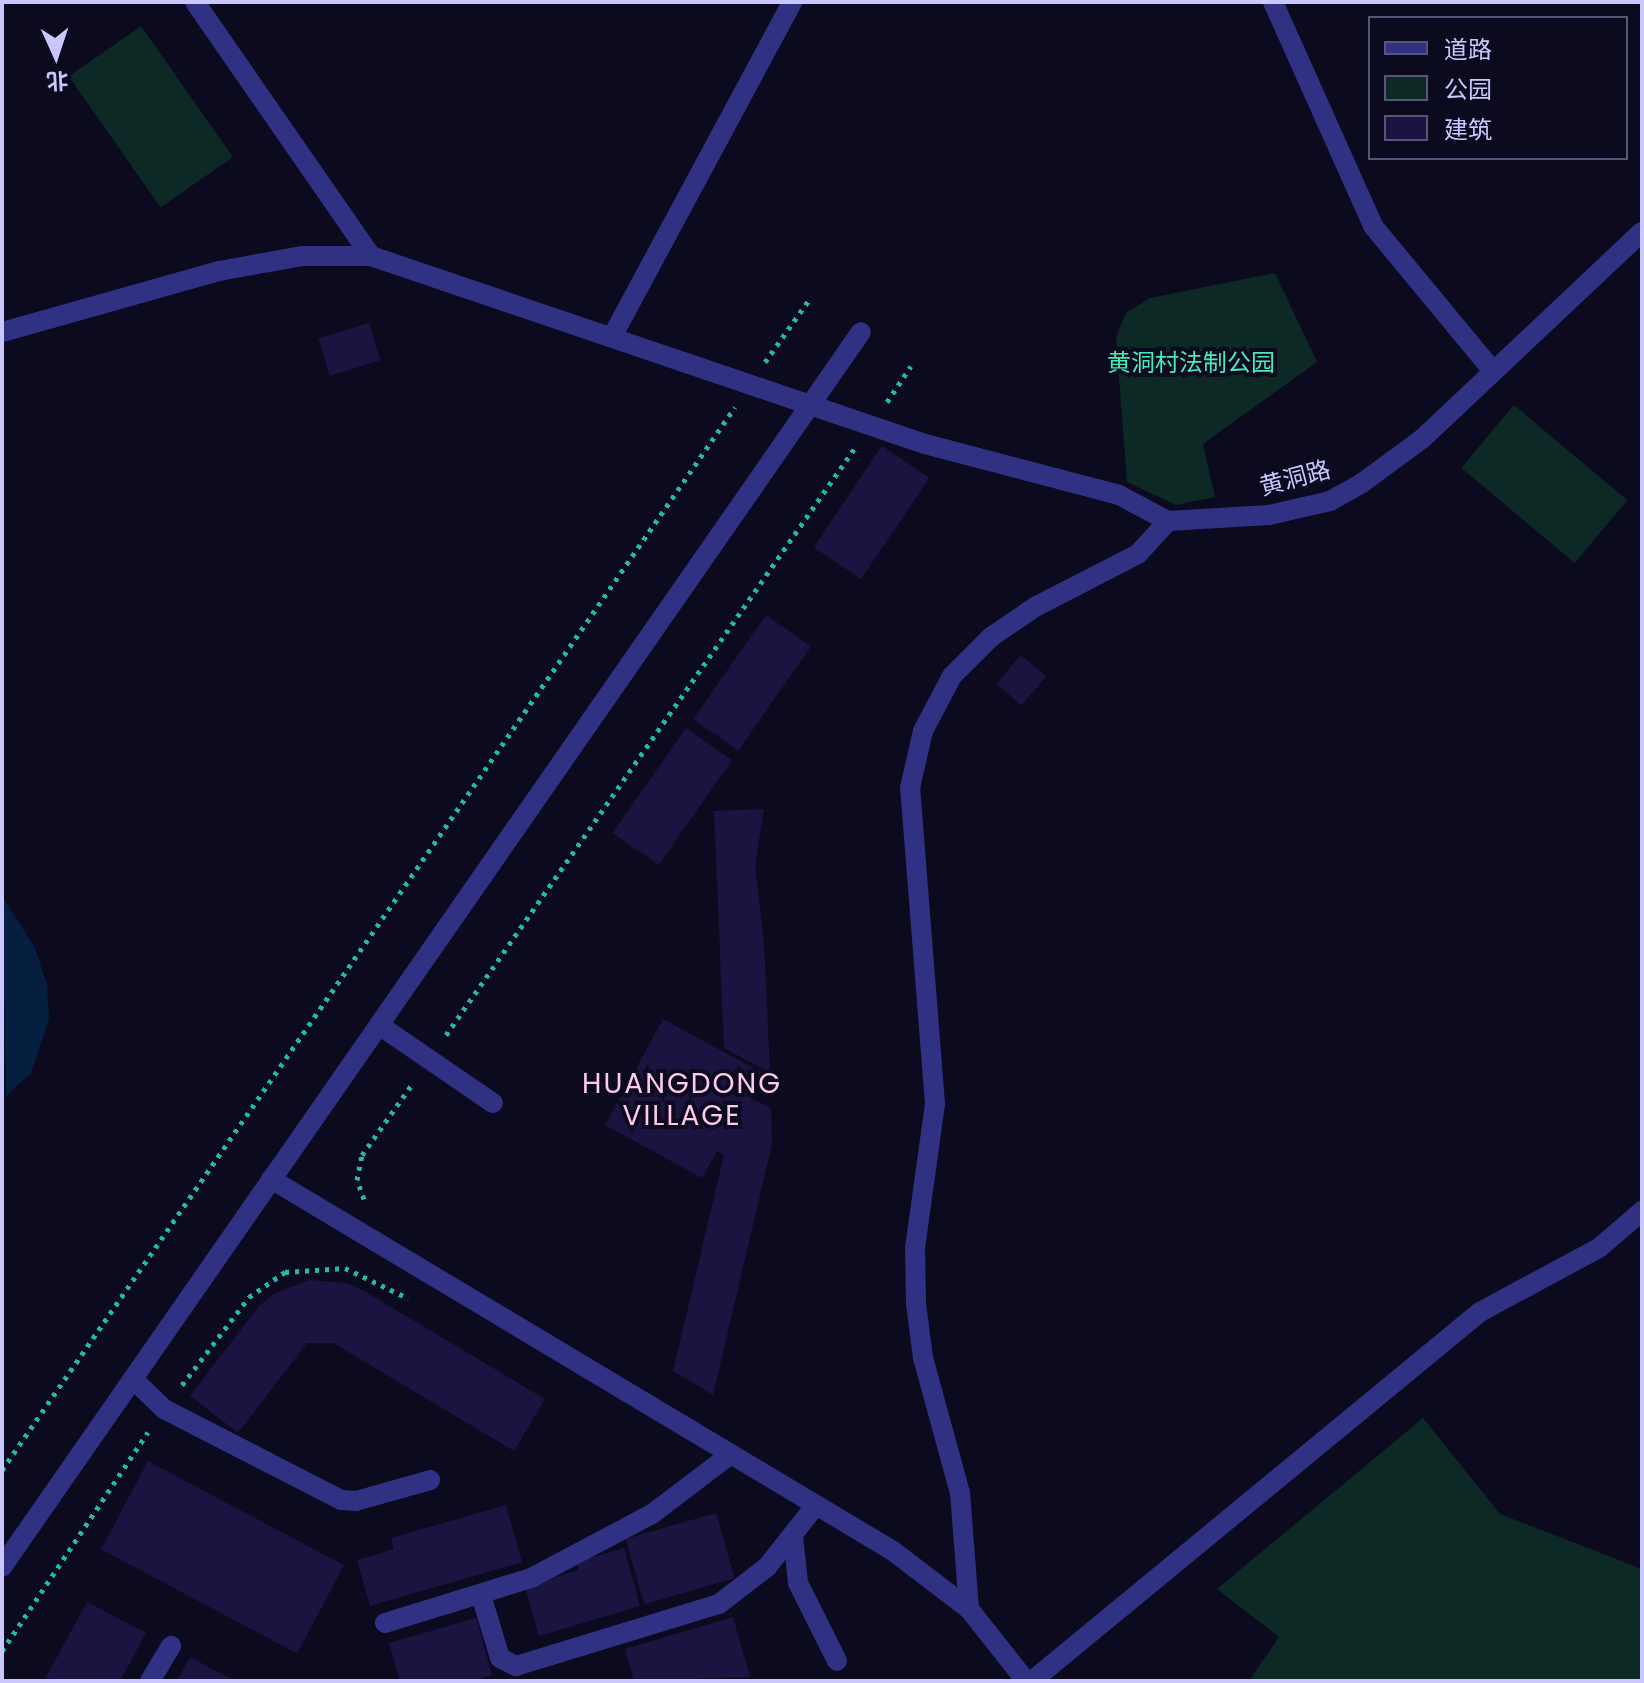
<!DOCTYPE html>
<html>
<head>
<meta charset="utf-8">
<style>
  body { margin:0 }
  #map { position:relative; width:1644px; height:1683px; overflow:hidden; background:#0c0a1e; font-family:Poppins,"Noto Sans SC",sans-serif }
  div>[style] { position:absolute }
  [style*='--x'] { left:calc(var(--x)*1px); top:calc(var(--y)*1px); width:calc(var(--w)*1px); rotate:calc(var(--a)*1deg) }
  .green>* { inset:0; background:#0c2926; transform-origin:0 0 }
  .water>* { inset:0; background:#061f41 }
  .building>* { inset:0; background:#1b1441; transform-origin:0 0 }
  .path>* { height:5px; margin-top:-2.5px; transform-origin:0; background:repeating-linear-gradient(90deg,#21b9a8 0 4px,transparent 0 10px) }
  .minor>* { height:20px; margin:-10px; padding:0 10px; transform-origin:10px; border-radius:10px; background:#303182 }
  span { translate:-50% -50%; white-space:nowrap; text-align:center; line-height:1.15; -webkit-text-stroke:8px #0c0a1e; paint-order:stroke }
  .park-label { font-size:24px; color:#48eab8 }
  .street-label { font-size:24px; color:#cac7ff }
  .quarter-label { font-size:28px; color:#ffc9ee; letter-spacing:2px }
  .frame { position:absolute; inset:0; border:4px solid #cac7ff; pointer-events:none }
  .legend { position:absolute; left:1368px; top:16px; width:260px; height:144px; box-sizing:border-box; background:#0c0a1e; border:2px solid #585678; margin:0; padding:10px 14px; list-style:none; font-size:24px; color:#cac7ff }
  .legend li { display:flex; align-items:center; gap:16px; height:40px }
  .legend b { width:40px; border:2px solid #585678 }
  .north { position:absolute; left:16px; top:16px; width:80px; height:80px; -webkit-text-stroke:6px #0c0a1e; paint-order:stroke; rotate:177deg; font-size:22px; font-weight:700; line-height:32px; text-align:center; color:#cac7ff }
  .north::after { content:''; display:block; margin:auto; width:28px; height:36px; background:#cac7ff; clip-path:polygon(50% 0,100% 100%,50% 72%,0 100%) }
</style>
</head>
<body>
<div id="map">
  <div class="green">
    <div style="left:141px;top:26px;width:160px;height:88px;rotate:55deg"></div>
    <div style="clip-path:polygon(1275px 273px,1317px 362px,1203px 444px,1215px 497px,1176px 505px,1127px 482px,1116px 337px,1126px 313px,1150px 298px)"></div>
    <div style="left:1514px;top:405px;width:148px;height:82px;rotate:40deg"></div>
    <div style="clip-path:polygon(1423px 1418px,1500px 1514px,1642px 1569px,1642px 1681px,1249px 1681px,1279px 1637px,1217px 1589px)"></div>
  </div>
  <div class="water">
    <div style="clip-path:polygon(2px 896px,35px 948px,47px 985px,49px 1019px,31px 1073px,6px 1096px)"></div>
  </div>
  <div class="building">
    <div style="left:369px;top:323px;width:39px;height:53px;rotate:73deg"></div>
    <div style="left:882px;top:446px;width:57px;height:122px;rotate:34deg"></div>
    <div style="left:766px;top:615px;width:55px;height:127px;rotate:35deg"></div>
    <div style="left:1021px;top:655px;width:33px;height:38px;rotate:40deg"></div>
    <div style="left:686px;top:728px;width:56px;height:128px;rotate:35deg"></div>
    <div style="clip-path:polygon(764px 809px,755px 865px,764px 942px,770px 1073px,724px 1048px,714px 811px)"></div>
    <div style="clip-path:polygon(663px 1019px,761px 1072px,747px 1096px,771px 1108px,772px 1144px,713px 1395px,673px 1371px,724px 1155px,717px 1151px,702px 1178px,605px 1125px)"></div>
    <div style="clip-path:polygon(309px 1280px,347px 1283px,364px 1291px,545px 1399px,514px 1451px,333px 1343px,307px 1343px,238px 1433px,190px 1396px,259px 1306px,273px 1294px)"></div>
    <div style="left:148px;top:1461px;width:222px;height:100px;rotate:28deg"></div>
    <div style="clip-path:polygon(506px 1505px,522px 1562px,370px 1606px,357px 1560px,394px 1549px,391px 1538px)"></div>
    <div style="left:716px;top:1513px;width:68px;height:94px;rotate:74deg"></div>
    <div style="clip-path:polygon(624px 1548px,640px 1606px,539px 1636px,525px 1587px,579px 1570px,577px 1562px)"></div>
    <div style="clip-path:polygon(87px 1602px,146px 1633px,120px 1681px,44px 1681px)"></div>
    <div style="clip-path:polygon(733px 1617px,750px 1677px,634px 1681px,625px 1649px)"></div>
    <div style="clip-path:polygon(476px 1618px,492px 1675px,472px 1681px,400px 1681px,389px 1643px)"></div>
    <div style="clip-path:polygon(190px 1657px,235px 1681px,177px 1681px)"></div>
  </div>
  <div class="path">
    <div style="--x:765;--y:362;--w:80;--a:-54.7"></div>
    <div style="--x:887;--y:402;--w:43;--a:-56.3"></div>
    <div style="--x:446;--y:1035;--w:714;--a:-55.15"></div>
    <div style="--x:364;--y:1199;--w:20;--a:-110"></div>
    <div style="--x:357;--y:1180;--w:25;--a:-79"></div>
    <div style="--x:362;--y:1155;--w:88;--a:-54.7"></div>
    <div style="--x:182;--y:1385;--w:111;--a:-52.7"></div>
    <div style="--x:249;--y:1297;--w:44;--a:-34.8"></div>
    <div style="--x:285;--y:1272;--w:60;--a:-3.8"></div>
    <div style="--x:345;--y:1268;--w:70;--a:25.5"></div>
    <div style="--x:2;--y:1470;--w:1291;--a:-55.41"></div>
    <div style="--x:2;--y:1651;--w:263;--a:-56.3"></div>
  </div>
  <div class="minor">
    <div style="--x:195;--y:2;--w:309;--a:55.3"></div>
    <div style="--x:371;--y:256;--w:585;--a:18.74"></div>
    <div style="--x:925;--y:444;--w:201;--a:14.7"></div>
    <div style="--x:1119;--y:495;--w:55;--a:28"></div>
    <div style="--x:1168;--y:521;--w:101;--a:-3.4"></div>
    <div style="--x:1269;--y:515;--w:63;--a:-12.9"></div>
    <div style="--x:1330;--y:501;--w:37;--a:-29"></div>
    <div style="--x:1362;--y:483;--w:74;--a:-36.3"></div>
    <div style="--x:1422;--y:439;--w:302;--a:-43.3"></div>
    <div style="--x:1273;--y:2;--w:245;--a:65.9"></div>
    <div style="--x:1373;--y:226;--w:187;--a:50.4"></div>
    <div style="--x:2;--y:332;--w:225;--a:-15.7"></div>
    <div style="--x:219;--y:271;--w:84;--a:-10.2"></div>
    <div style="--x:302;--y:256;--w:69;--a:0"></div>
    <div style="--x:613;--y:335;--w:378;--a:-61.7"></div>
    <div style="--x:379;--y:1025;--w:138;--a:34.4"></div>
    <div style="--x:271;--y:1179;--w:725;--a:30.88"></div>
    <div style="--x:893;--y:1551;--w:96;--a:37.3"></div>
    <div style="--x:969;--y:1609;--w:92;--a:51.6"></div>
    <div style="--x:133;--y:1379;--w:43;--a:44.1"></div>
    <div style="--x:164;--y:1409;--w:199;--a:27.2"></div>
    <div style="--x:341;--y:1500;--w:15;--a:4"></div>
    <div style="--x:356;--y:1501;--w:77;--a:-15.8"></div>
    <div style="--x:793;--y:1536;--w:47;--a:83.9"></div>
    <div style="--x:798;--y:1583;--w:87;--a:63.4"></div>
    <div style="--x:2;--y:1567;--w:1504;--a:-55.18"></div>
    <div style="--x:481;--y:1595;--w:66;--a:73.2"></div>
    <div style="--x:500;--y:1658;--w:18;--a:27"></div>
    <div style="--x:516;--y:1666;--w:212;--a:-17"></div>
    <div style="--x:719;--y:1604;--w:61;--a:-37.6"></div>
    <div style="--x:767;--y:1567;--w:79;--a:-51.7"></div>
    <div style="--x:969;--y:1609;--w:116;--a:-94.4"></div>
    <div style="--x:960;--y:1493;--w:140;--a:-105.3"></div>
    <div style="--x:923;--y:1358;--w:55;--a:-97.3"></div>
    <div style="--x:916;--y:1303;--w:55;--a:-91"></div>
    <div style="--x:915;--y:1248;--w:145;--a:-82.1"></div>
    <div style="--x:935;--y:1104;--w:317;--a:-94.5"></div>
    <div style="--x:910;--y:788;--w:58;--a:-77.2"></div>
    <div style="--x:923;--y:731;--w:62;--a:-62.2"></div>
    <div style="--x:952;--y:676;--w:55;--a:-45"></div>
    <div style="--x:991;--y:637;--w:53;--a:-34.3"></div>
    <div style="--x:1035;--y:607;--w:116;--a:-27.2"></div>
    <div style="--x:1138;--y:554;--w:45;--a:-47.7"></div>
    <div style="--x:385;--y:1623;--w:153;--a:-17.1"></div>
    <div style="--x:531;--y:1578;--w:137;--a:-27.9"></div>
    <div style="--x:652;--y:1514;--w:99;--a:-37.2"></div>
    <div style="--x:150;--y:1681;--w:41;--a:-59"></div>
    <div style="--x:1032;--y:1681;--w:580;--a:-39.48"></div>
    <div style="--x:1480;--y:1312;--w:135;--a:-28.3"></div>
    <div style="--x:1599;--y:1248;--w:57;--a:-40.7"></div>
  </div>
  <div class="park-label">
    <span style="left:1191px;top:363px">黄洞村法制公园</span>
  </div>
  <div class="street-label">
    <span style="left:1295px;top:478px;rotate:-15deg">黄洞路</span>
  </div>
  <div class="quarter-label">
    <span style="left:682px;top:1100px">HUANGDONG<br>VILLAGE</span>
  </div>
  <div class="frame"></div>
  <ul class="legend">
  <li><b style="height:10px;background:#303182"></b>道路</li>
  <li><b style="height:22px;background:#0c2926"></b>公园</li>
  <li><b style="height:22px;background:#1b1441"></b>建筑</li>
  </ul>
  <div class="north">北</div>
</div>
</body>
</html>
